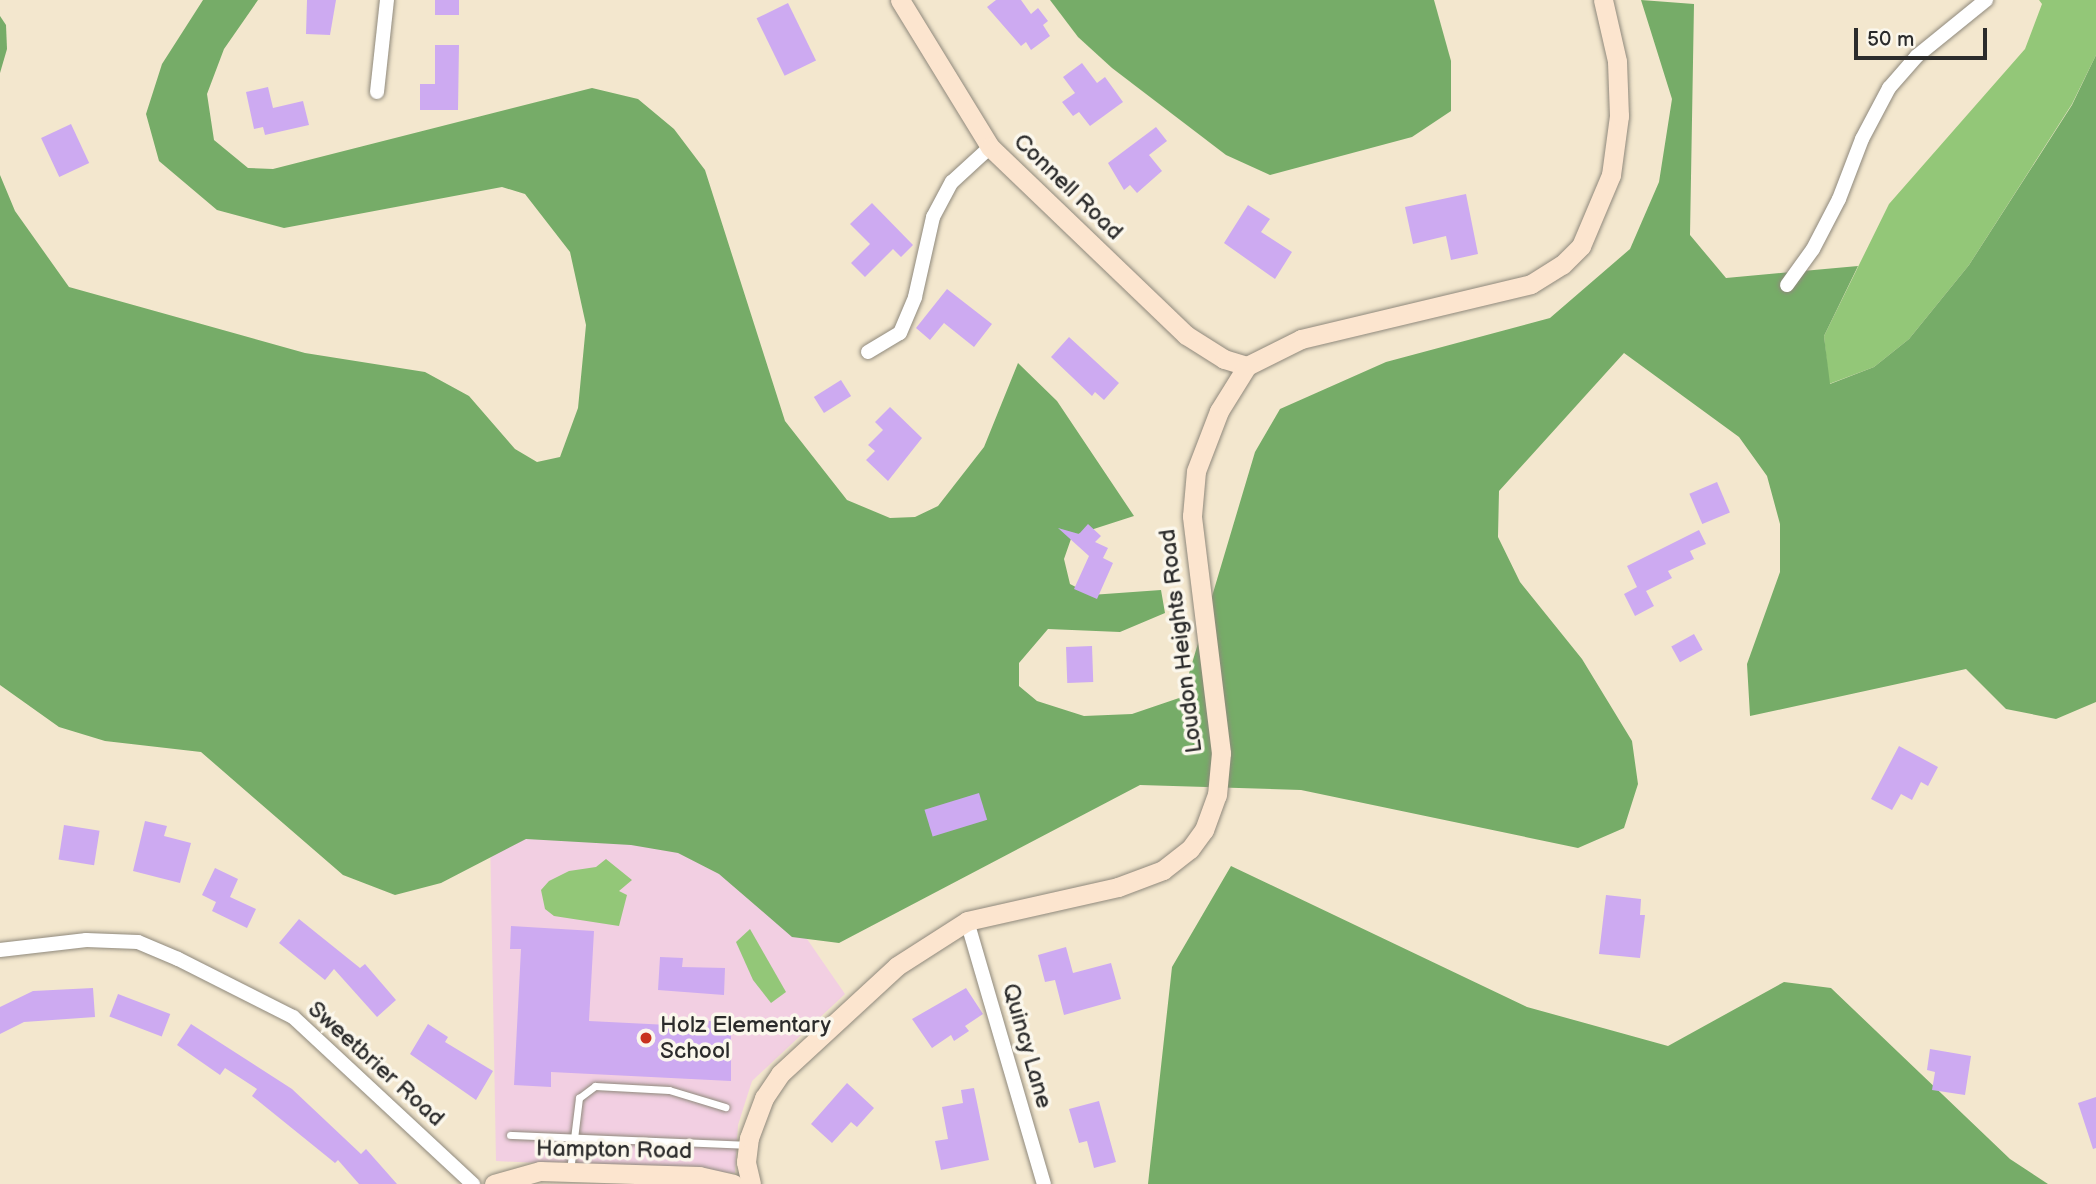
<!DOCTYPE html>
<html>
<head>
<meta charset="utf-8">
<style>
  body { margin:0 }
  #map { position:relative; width:2096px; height:1184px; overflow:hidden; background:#f3e7ce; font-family:"Balsamiq Sans",sans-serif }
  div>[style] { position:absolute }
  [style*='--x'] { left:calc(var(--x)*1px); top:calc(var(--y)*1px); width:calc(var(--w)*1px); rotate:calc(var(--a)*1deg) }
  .built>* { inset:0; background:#f2cfe2 }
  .green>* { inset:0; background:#93c778 }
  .forest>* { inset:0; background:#76ac68 }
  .building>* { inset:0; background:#cdaaf1; transform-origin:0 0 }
  .roads { filter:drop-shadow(0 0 2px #8f897c) drop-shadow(0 0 2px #8f897c) }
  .lane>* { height:7px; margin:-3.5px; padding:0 3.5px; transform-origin:3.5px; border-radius:3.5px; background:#fff }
  .street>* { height:14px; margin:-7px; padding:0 7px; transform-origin:7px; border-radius:7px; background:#fff }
  .secondary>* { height:19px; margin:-9.5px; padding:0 9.5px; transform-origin:9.5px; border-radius:9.5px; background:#fce5cf }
  .dots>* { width:19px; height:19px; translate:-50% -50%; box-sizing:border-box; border:4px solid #fbf7ec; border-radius:50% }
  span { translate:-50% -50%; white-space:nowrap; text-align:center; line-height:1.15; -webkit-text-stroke:7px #fbf7ec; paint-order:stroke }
  .street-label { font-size:23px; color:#2b2b2b }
  .poi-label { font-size:23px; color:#2b2b2b }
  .left { translate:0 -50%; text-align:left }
  .scale { position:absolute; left:1854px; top:28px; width:133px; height:32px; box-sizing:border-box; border:4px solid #2b2b2b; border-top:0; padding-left:9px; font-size:21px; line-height:24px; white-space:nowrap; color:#2b2b2b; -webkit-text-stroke:5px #fbf7ec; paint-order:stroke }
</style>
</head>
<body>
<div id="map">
  <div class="built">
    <div style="clip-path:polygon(731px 829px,845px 994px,752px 1081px,738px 1125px,735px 1173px,496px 1161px,490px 834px)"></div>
  </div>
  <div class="green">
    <div style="clip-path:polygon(2039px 0,2096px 0,2096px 55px,2072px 104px,1969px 265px,1909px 339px,1874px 367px,1829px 384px,1824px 336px,1889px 204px,2025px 49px,2042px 4px)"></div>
    <div style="clip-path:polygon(606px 859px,632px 880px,619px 891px,627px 895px,619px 926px,554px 916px,545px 909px,541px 890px,549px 881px,569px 871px,596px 867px)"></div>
    <div style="clip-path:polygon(750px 929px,786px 992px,771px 1003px,753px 980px,736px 942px)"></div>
  </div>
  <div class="forest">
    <div style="clip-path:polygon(203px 0,258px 0,224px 49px,207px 94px,214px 140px,248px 168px,273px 169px,592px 88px,638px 99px,674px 129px,705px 170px,785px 421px,847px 500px,890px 518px,915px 517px,938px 506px,984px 447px,1018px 363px,1057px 401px,1134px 516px,1072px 536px,1064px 559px,1070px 584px,1091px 595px,1161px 590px,1165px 613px,1120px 632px,1048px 629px,1019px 663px,1019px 686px,1037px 701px,1084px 716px,1132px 714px,1182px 697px,1255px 452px,1280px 409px,1386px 362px,1550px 318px,1630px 249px,1659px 182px,1672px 99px,1641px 0,1694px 4px,1690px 235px,1726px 278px,1858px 266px,1824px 336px,1830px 384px,1874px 367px,1909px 339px,1969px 265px,2072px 105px,2096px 55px,2096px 702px,2056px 719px,2006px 709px,1966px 669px,1750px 716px,1747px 664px,1780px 572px,1780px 524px,1767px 476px,1739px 437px,1624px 353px,1499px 491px,1498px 537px,1520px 582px,1582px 659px,1632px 741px,1638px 784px,1624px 828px,1578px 848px,1301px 790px,1140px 785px,839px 943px,792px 937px,719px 874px,678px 853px,631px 845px,526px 839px,441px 883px,395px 895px,343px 875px,201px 752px,105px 741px,59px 727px,0 685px,0 175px,15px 211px,69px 287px,305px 353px,425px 372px,469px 396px,515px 449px,537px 462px,560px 457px,578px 408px,586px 325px,570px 252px,525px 194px,502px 187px,284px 228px,217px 210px,159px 161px,146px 114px,162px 64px)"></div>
    <div style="clip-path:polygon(1050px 0,1434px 0,1451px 61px,1451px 111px,1412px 137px,1270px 175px,1226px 155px,1112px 68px,1078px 37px)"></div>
    <div style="clip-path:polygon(0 16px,6px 25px,7px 49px,0 73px)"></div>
    <div style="clip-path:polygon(1231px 866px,1527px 1007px,1668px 1046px,1784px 982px,1831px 988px,2010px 1159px,2048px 1184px,1148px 1184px,1172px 967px)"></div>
  </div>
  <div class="building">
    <div style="clip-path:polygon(307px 0,336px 0,330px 35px,306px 34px)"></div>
    <div style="left:435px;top:0;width:24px;height:15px"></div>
    <div style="clip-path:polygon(996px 0,1021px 0,1031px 14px,1038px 8px,1048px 21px,1043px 25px,1050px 36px,1031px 50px,1026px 42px,1021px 46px,987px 7px)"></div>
    <div style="left:788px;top:3px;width:64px;height:35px;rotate:64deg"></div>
    <div style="clip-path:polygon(435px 45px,459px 45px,458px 110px,420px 110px,420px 84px,435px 84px)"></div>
    <div style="clip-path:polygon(1082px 63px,1097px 83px,1105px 77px,1123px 102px,1090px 126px,1079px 112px,1073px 116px,1062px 102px,1075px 93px,1063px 77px)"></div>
    <div style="clip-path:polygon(268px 87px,273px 108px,303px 101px,309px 125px,265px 135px,263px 127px,254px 129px,246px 92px)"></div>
    <div style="left:71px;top:124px;width:43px;height:33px;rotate:65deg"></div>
    <div style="clip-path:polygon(1156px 127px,1167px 141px,1149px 155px,1162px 171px,1137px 193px,1130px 185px,1124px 190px,1108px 163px)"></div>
    <div style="clip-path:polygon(1466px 194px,1478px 254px,1451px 260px,1446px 236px,1413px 244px,1405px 207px)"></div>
    <div style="clip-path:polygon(872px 203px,913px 245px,901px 257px,893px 249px,865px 277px,851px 263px,870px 244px,850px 224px)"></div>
    <div style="clip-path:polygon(1248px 205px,1270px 219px,1261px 232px,1292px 252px,1275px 279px,1224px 243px)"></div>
    <div style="clip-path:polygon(947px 289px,992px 324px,974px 347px,944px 323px,930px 340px,916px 328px)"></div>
    <div style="clip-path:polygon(1069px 337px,1119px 383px,1104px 400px,1095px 392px,1092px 396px,1051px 357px)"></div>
    <div style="left:841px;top:380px;width:19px;height:32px;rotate:58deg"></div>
    <div style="clip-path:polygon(890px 407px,922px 438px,888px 481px,866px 460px,875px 451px,868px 445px,883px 430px,875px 422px)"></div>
    <div style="left:1717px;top:482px;width:33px;height:30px;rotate:67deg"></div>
    <div style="clip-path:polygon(1088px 524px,1101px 536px,1095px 542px,1108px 548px,1103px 558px,1113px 563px,1097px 599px,1074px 589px,1089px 556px,1058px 528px,1079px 534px)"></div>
    <div style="clip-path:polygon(1699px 530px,1706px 544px,1690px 551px,1694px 559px,1668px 571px,1672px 578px,1646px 591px,1654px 606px,1635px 616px,1624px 594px,1637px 587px,1627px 566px)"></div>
    <div style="left:1694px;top:634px;width:18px;height:26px;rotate:61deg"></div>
    <div style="left:1092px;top:646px;width:36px;height:26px;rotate:88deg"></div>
    <div style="clip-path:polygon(1899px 746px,1938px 767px,1928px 786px,1921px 782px,1912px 800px,1901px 794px,1892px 810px,1871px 799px)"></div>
    <div style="left:979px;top:793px;width:28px;height:57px;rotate:73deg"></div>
    <div style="clip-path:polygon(145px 821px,167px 826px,164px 836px,191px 843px,180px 883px,133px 871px)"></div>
    <div style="left:64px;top:825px;width:36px;height:35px;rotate:9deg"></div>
    <div style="clip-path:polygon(215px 868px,238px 879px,230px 897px,256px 909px,247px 928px,212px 911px,216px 902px,202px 895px)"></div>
    <div style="clip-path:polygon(1606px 895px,1641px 899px,1640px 915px,1645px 915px,1640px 958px,1599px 954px)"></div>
    <div style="clip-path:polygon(299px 919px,360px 968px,365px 964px,396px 1000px,377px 1017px,334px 969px,325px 980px,279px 943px)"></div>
    <div style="clip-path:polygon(511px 926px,594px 931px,589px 1021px,708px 1027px,709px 1021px,731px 1022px,731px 1081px,551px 1072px,551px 1087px,514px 1085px,521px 949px,510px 949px)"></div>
    <div style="clip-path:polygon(1066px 947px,1073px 973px,1111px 963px,1121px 999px,1064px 1015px,1055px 980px,1045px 982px,1038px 955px)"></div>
    <div style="clip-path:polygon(660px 957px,683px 958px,682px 967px,725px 968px,724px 995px,658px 990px)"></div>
    <div style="clip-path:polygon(93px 988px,95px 1017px,24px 1022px,0 1034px,0 1007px,33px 991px)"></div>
    <div style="clip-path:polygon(966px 988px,983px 1014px,965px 1026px,969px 1031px,954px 1041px,951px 1035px,932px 1048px,912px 1019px)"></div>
    <div style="left:118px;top:994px;width:56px;height:24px;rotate:21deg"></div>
    <div style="clip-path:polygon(191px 1024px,292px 1089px,361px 1154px,366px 1149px,397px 1184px,359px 1184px,338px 1160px,335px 1163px,252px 1096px,257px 1089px,225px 1068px,220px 1075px,177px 1045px)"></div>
    <div style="clip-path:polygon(428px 1024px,448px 1037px,445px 1042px,493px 1071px,476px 1100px,410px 1054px)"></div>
    <div style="clip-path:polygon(1930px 1049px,1971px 1056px,1965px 1095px,1932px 1090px,1935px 1072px,1927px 1070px)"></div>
    <div style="clip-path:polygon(847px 1083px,874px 1108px,857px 1127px,851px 1122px,832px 1143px,811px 1124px)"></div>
    <div style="clip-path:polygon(974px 1088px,989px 1160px,941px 1170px,935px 1141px,948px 1139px,942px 1107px,963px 1103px,961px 1090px)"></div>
    <div style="clip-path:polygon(2096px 1097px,2096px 1148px,2093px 1149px,2078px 1103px)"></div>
    <div style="clip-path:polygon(1099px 1101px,1116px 1162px,1094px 1168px,1087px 1141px,1079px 1143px,1069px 1109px)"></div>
  </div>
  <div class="roads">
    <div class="lane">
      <div style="--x:510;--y:1135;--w:237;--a:2.4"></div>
      <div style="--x:570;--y:1171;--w:74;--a:-83"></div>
      <div style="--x:579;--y:1098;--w:20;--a:-37"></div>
      <div style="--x:595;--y:1086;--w:74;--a:3.1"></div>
      <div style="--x:669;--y:1090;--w:59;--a:16.9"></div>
    </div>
    <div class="street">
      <div style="--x:377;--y:92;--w:93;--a:-83.8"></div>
      <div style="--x:1787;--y:285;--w:44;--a:-54.2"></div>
      <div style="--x:1813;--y:249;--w:56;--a:-62.5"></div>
      <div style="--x:1839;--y:199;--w:64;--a:-69"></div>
      <div style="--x:1862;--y:139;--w:58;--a:-62.1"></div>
      <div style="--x:1889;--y:88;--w:43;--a:-48.8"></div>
      <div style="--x:1917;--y:56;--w:89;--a:-39.1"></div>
      <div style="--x:868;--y:352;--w:37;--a:-31"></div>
      <div style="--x:900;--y:333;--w:39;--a:-67"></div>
      <div style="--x:915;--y:297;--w:82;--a:-77.3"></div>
      <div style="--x:933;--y:217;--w:40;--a:-62"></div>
      <div style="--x:952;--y:182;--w:52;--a:-42.6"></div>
      <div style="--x:967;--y:921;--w:274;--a:73.7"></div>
      <div style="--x:0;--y:950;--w:87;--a:-6.6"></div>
      <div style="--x:86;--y:940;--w:52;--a:2.2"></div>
      <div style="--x:138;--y:942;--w:43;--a:23"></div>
      <div style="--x:178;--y:959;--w:129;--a:26.8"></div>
      <div style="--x:293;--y:1017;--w:246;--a:42.9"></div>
    </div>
    <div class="secondary">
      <div style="--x:900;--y:0;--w:172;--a:58.5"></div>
      <div style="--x:990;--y:147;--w:272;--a:43.8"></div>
      <div style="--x:1186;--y:335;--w:45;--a:32.3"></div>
      <div style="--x:1224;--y:359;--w:24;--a:17"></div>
      <div style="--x:494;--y:1184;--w:48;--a:-15.8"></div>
      <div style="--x:540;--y:1171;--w:159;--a:1.8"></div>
      <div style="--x:699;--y:1176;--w:35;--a:13"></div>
      <div style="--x:751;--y:1184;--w:23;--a:-103"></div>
      <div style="--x:746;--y:1162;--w:24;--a:-83"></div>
      <div style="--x:749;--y:1138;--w:43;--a:-69.4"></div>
      <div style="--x:764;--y:1098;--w:29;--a:-56"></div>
      <div style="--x:780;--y:1074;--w:159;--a:-42.7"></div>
      <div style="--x:897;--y:966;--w:83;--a:-32.7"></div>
      <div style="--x:967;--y:921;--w:155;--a:-12.7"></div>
      <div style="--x:1118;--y:887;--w:48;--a:-20.7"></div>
      <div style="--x:1163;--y:870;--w:34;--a:-38"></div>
      <div style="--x:1190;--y:849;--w:24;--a:-54"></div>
      <div style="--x:1204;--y:830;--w:37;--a:-70"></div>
      <div style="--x:1217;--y:795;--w:42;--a:-84.6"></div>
      <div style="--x:1221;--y:753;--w:239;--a:-97"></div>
      <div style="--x:1192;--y:516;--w:45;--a:-84.9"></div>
      <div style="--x:1196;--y:471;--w:64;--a:-69"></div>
      <div style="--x:1219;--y:411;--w:53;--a:-58.1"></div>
      <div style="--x:1247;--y:366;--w:60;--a:-26.6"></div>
      <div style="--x:1301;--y:339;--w:236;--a:-13.4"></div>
      <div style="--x:1531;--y:284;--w:36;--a:-32"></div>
      <div style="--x:1562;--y:265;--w:27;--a:-45"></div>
      <div style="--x:1581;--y:246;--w:77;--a:-67.1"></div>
      <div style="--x:1611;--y:175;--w:60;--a:-82.3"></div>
      <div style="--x:1619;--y:116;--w:55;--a:-92.1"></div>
      <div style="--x:1617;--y:61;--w:63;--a:-102.9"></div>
    </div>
  </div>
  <div class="dots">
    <div style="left:646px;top:1038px;background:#c8321e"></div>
  </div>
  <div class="street-label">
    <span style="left:1068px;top:187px;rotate:44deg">Connell Road</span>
    <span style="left:1181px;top:641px;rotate:-97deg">Loudon Heights Road</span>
    <span style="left:1027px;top:1046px;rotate:74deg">Quincy Lane</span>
    <span style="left:376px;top:1064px;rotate:42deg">Sweetbrier Road</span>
    <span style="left:614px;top:1150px;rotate:1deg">Hampton Road</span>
  </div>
  <div class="poi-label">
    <span class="left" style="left:660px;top:1038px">Holz Elementary<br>School</span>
  </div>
  <div class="scale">50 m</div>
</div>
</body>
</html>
